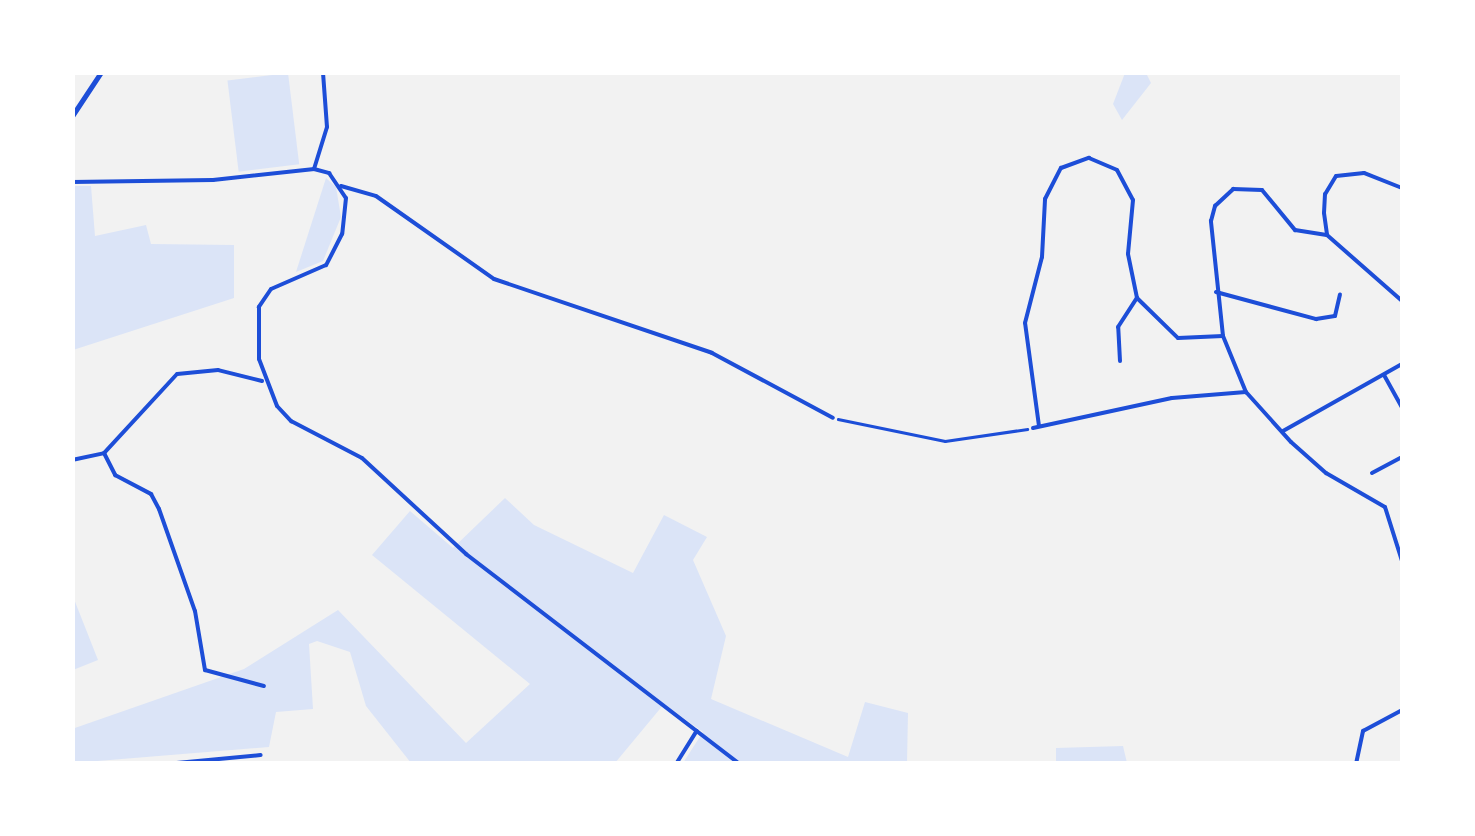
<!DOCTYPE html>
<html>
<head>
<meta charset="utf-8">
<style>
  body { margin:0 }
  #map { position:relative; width:1475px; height:836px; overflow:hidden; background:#f2f2f2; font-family:"Roboto Condensed",sans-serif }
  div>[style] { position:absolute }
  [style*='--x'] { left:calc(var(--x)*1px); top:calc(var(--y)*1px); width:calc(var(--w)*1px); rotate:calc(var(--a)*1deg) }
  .green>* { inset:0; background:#dbe4f7; transform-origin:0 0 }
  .path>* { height:2.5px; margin:-1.25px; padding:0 1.25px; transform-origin:1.25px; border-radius:1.25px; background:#1d4ed8 }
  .minor>* { height:4px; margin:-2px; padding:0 2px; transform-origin:2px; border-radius:2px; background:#1d4ed8 }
  .tertiary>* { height:5px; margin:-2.5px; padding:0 2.5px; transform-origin:2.5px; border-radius:2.5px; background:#1d4ed8 }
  span { translate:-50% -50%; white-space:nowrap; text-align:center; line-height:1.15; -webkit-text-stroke:9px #fff; paint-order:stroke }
  .frame { position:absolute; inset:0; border:75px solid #fff; pointer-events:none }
</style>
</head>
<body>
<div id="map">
  <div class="green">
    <div style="left:288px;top:73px;width:92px;height:61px;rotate:83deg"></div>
    <div style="clip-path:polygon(1125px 73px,1146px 73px,1151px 83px,1122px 120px,1113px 104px)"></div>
    <div style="clip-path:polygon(326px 178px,336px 187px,341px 217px,323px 261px,296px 272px)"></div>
    <div style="clip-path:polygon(73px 186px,91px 186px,95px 236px,146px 225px,151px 244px,234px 245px,234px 298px,73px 350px)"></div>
    <div style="clip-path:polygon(505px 498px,534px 525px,633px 573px,664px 515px,707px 537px,693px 560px,726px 636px,711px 699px,848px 757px,865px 702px,908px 713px,907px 763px,683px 763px,703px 732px,664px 704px,615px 763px,411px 763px,366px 706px,350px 652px,317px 641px,309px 644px,313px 709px,276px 712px,269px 747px,73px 763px,72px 729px,244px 669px,338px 610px,466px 743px,530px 684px,372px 555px,410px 511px,453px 548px)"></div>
    <div style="clip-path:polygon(72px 594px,98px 660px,73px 670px,72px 670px)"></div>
    <div style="clip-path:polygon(1123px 746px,1127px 763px,1056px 763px,1056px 748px)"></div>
  </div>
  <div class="path">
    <div style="--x:838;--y:419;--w:109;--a:11.6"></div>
    <div style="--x:945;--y:441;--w:83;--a:-8.3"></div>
  </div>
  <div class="minor">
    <div style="--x:1299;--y:72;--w:12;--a:0"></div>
    <div style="--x:314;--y:169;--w:44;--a:-72.8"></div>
    <div style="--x:327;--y:127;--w:55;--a:-94.2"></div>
    <div style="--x:72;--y:182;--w:141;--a:-0.8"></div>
    <div style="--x:213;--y:180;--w:102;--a:-6.2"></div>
    <div style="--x:314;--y:169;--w:16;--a:15"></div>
    <div style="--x:329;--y:173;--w:30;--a:56"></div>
    <div style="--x:346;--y:198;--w:36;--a:96"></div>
    <div style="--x:342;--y:234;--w:35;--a:117"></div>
    <div style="--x:326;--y:265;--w:60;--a:156.4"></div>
    <div style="--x:271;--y:289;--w:22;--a:124"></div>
    <div style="--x:259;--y:307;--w:52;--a:90"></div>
    <div style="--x:259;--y:359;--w:50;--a:69"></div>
    <div style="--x:277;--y:406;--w:21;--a:47"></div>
    <div style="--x:291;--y:421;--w:80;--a:27.5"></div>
    <div style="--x:362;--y:458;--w:142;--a:42.7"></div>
    <div style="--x:466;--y:554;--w:345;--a:37.5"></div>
    <div style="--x:341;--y:186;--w:36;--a:16"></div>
    <div style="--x:376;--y:196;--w:144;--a:35.1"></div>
    <div style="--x:494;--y:279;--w:230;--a:18.7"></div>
    <div style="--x:712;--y:353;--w:137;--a:28.2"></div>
    <div style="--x:1402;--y:188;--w:41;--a:-158.5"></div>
    <div style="--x:1364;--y:173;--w:28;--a:174"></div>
    <div style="--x:1336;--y:176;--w:21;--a:121"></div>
    <div style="--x:1325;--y:194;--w:19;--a:93"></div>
    <div style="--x:1324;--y:213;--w:22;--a:82"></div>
    <div style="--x:1327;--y:235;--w:100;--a:41.3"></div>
    <div style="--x:1216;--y:292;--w:104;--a:15.1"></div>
    <div style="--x:1316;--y:319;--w:19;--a:-9"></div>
    <div style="--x:1335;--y:316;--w:22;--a:-77"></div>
    <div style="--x:1223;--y:336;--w:61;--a:67.7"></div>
    <div style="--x:1246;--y:392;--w:67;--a:48"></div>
    <div style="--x:1291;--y:442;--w:47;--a:41.5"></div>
    <div style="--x:1326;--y:473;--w:68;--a:30"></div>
    <div style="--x:1385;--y:507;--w:57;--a:72.5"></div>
    <div style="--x:1120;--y:361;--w:34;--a:-93"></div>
    <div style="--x:1118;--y:327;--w:35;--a:-57"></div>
    <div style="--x:1384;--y:375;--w:38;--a:61"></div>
    <div style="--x:262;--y:381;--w:45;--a:-166"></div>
    <div style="--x:218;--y:370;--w:41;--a:174.4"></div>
    <div style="--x:177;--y:374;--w:108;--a:132.7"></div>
    <div style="--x:104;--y:453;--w:25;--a:63"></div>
    <div style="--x:115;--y:475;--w:41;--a:27.8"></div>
    <div style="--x:151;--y:494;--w:17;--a:62"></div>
    <div style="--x:159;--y:509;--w:108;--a:70.6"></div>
    <div style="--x:195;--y:611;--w:60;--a:80.4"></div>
    <div style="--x:205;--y:670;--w:61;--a:15.2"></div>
    <div style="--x:1039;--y:426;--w:104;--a:-97.7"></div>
    <div style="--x:1025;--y:323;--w:68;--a:-75.6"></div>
    <div style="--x:1042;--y:257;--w:58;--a:-87"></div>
    <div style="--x:1045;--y:199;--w:35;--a:-63"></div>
    <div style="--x:1061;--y:168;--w:30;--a:-20"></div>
    <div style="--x:1089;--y:158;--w:30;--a:23"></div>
    <div style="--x:1117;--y:170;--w:34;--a:62"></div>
    <div style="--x:1133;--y:200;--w:54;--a:95.3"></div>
    <div style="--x:1128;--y:254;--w:45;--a:78.4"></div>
    <div style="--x:1137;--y:298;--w:57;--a:44.3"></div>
    <div style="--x:1178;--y:338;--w:45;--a:-2.5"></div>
    <div style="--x:1223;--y:336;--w:116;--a:-96"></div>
    <div style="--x:1211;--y:221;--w:16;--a:-75"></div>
    <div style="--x:1215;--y:206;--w:25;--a:-43"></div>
    <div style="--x:1233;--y:189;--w:29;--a:2"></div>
    <div style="--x:1262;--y:190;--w:52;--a:50.5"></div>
    <div style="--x:1295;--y:230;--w:32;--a:9"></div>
    <div style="--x:1033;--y:428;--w:142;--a:-12.2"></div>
    <div style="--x:1172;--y:398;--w:74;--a:-4.6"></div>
    <div style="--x:1283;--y:431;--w:137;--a:-29.4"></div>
    <div style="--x:72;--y:460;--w:33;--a:-12"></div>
    <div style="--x:1372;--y:473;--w:34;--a:-28"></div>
    <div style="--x:166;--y:764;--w:95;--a:-5.4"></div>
    <div style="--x:676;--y:764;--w:39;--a:-58"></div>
    <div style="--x:1356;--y:764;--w:34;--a:-78"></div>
    <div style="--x:1363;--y:731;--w:44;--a:-28.3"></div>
  </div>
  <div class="tertiary">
    <div style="--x:72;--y:116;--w:53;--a:-56.6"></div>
  </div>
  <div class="frame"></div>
</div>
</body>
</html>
